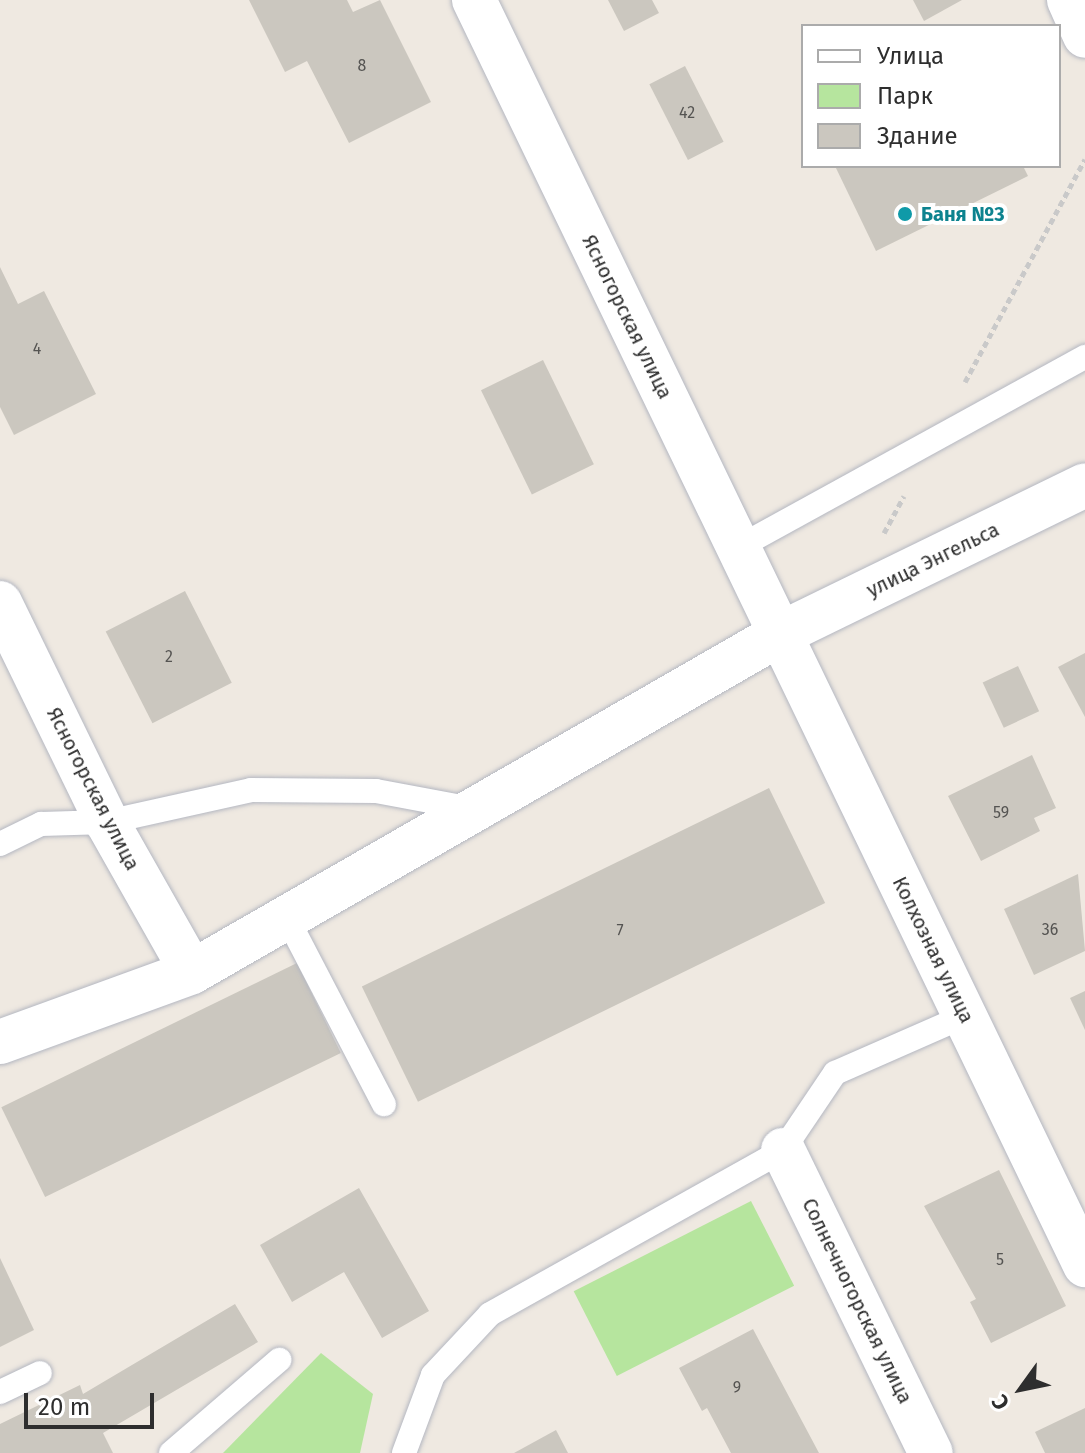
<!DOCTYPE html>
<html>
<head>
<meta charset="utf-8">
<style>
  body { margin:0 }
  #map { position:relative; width:1085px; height:1453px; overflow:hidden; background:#efe9e1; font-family:"Fira Sans",sans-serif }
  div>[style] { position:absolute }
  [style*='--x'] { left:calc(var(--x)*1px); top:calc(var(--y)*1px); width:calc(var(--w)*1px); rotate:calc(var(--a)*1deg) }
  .green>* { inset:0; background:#b6e59e; transform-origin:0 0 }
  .building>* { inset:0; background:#cbc7bf; transform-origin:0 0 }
  .path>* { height:5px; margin-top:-2.5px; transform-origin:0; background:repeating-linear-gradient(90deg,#c9c9c9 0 6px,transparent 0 10px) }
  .roads { filter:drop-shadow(0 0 2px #b4b7c1) drop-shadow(0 0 2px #b4b7c1) }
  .lane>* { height:24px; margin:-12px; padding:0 12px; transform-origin:12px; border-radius:12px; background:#fff }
  .street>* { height:44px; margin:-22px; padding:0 22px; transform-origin:22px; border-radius:22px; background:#fff }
  .dots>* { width:22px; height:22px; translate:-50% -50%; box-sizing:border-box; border:4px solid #fff; border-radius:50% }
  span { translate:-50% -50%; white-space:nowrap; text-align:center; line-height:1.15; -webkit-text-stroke:8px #fff; paint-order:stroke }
  .number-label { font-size:16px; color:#555452 }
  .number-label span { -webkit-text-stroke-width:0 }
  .culture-label { font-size:20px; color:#0d838f; font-weight:700 }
  .left { translate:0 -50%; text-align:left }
  .street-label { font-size:20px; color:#2e2e2e }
  .legend { position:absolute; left:801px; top:24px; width:260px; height:144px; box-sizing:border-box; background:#fff; border:2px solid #ababab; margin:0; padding:10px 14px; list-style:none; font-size:24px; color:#2e2e2e }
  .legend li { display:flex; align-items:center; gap:16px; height:40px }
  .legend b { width:40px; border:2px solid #ababab }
  .north { position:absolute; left:981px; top:1349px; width:80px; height:80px; -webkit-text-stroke:6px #fff; paint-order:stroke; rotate:237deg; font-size:22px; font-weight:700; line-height:32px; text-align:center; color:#2e2e2e }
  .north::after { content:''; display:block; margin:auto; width:28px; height:36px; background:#2e2e2e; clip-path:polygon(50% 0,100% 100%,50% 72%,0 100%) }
  .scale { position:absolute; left:24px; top:1393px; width:130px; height:36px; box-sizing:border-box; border:4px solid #2e2e2e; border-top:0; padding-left:10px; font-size:24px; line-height:28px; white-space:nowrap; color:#2e2e2e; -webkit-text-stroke:6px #fff; paint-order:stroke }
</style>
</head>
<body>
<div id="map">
  <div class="green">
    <div style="left:751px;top:1201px;width:95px;height:199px;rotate:63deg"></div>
    <div style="clip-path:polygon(321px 1353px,373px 1394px,360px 1453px,223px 1453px)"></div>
  </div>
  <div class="building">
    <div style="clip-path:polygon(249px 0,347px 0,353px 12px,380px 0,431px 102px,349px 143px,307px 61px,285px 72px)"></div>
    <div style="clip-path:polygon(608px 0,652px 0,659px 13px,624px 31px)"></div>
    <div style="clip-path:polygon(913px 0,962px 0,924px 21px)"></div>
    <div style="left:685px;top:66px;width:85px;height:40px;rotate:63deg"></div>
    <div style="clip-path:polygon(835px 166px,1023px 166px,1028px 176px,876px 251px)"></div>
    <div style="clip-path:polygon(0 267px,18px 304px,44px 291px,96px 394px,14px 435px,0 407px)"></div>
    <div style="left:543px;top:360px;width:116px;height:69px;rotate:64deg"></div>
    <div style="left:185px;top:591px;width:103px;height:89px;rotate:63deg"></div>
    <div style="clip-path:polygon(1085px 653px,1085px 717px,1058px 667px)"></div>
    <div style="left:1018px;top:666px;width:50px;height:39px;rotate:65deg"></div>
    <div style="clip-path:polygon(1032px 755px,1056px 808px,1034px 818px,1040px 831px,981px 861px,948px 796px)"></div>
    <div style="left:769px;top:788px;width:128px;height:453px;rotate:64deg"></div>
    <div style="clip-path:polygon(1078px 874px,1085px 951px,1034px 975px,1004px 909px)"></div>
    <div style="left:297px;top:963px;width:100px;height:329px;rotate:64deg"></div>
    <div style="clip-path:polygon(1085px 991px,1085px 1030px,1070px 998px)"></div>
    <div style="clip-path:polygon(999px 1170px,1066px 1306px,991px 1343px,970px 1302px,976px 1299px,924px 1206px)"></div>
    <div style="clip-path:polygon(359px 1188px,429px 1311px,382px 1338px,344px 1272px,292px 1302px,260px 1245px)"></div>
    <div style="clip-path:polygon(0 1258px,34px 1330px,0 1347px)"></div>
    <div style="clip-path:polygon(235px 1304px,258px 1342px,103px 1433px,113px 1453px,0 1453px,0 1424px,80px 1385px,83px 1394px)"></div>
    <div style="clip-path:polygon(753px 1329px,819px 1453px,731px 1453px,707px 1408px,702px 1411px,679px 1368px)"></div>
    <div style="clip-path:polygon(1085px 1408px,1085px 1453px,1045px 1453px,1035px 1432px)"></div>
    <div style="clip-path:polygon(556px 1430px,568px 1453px,514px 1453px)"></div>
  </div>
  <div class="path">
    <div style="--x:965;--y:382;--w:253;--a:-61.7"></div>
    <div style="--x:884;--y:533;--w:42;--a:-61.6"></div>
  </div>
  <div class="roads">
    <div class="lane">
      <div style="--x:739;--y:547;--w:395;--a:-28.8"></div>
      <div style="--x:0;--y:844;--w:46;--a:-26"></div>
      <div style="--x:41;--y:824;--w:66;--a:-1.7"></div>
      <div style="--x:107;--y:822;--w:148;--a:-12.5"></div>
      <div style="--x:251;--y:790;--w:125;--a:0.5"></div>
      <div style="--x:376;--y:791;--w:98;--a:10.6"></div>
      <div style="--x:287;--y:918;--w:210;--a:62.5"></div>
      <div style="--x:0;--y:1392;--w:44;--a:-25.4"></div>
      <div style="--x:171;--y:1453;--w:143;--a:-40.7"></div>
      <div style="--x:404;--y:1453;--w:83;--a:-69.6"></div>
      <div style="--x:433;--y:1375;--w:83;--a:-46.9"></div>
      <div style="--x:490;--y:1314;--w:336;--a:-29.2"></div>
      <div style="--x:783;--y:1150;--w:93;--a:-56"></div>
      <div style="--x:835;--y:1073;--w:142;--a:-23.7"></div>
    </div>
    <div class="street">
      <div style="--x:474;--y:0;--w:1405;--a:64.22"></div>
      <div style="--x:1069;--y:0;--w:39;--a:66"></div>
      <div style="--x:0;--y:603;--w:244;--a:64"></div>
      <div style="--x:107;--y:822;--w:172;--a:60.5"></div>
      <div style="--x:0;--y:1042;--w:204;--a:-20"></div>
      <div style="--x:192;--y:972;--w:678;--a:-29.89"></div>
      <div style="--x:780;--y:634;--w:339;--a:-26"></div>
      <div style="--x:783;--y:1150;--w:337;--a:64"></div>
    </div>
  </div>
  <div class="dots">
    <div style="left:905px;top:214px;background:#0f9aa8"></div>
  </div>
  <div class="number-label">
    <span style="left:362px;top:66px">8</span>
    <span style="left:687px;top:113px">42</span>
    <span style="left:37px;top:349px">4</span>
    <span style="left:169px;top:657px">2</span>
    <span style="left:1001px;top:813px">59</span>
    <span style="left:1050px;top:930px">36</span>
    <span style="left:620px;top:931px">7</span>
    <span style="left:1000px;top:1260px">5</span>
    <span style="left:737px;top:1388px">9</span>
  </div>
  <div class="culture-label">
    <span class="left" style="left:921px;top:214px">Баня №3</span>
  </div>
  <div class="street-label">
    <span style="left:627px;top:317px;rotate:64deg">Ясногорская улица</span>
    <span style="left:933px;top:560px;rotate:-26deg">улица Энгельса</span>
    <span style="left:93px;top:789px;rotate:63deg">Ясногорская улица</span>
    <span style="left:933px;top:950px;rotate:64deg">Колхозная улица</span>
    <span style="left:857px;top:1301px;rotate:64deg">Солнечногорская улица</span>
  </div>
  <ul class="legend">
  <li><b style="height:10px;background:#fff"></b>Улица</li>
  <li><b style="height:22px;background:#b6e59e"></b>Парк</li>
  <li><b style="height:22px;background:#cbc7bf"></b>Здание</li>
  </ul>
  <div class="north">С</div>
  <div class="scale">20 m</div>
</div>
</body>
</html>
